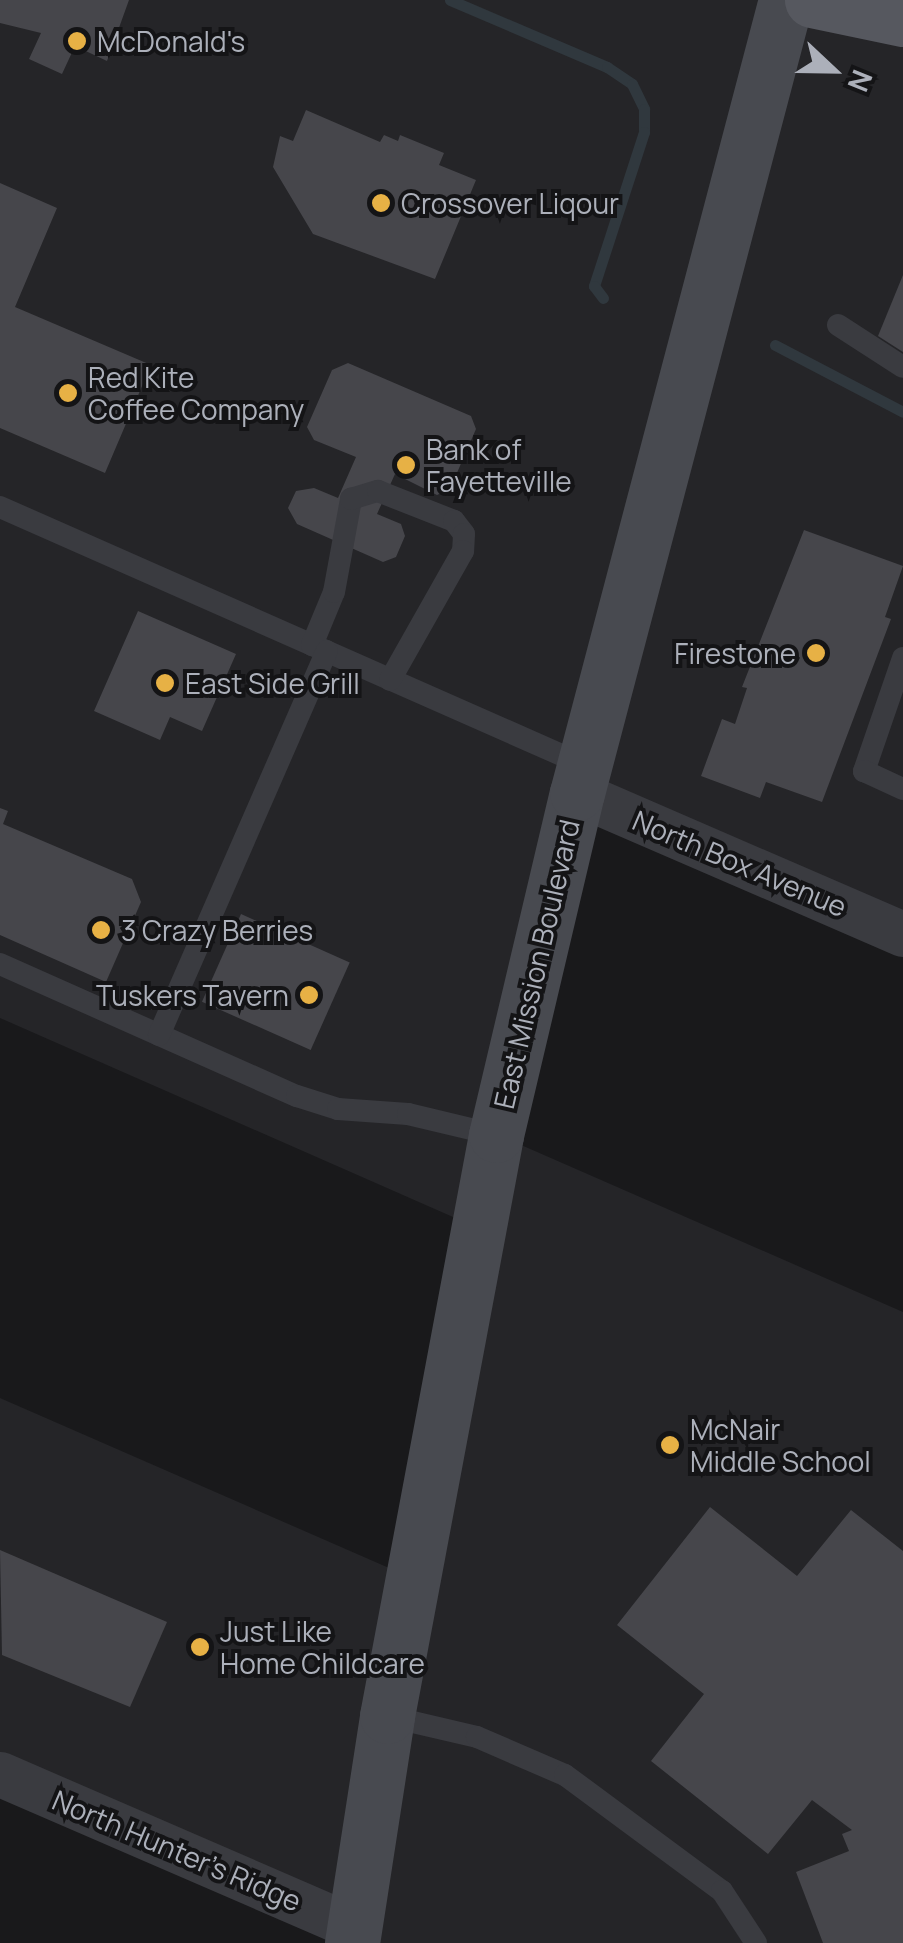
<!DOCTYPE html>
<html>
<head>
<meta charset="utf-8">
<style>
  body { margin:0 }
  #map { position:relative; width:903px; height:1943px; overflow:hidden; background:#19191b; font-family:Manrope,sans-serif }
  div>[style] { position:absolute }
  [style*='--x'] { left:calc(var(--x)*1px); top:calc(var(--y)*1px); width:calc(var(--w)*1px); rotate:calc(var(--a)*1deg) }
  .built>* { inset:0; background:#252528 }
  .stream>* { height:11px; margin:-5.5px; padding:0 5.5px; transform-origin:5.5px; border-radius:5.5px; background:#30383e }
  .building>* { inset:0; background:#46464b; transform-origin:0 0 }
  .service>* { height:22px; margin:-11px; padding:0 11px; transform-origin:11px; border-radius:11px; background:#3a3b40 }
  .minor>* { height:45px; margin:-22.5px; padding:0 22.5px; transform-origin:22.5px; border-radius:22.5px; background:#3a3b40 }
  .secondary>* { height:55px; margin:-27.5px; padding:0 27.5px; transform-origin:27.5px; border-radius:27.5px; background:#484a50 }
  .primary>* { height:55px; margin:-27.5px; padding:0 27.5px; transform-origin:27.5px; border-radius:27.5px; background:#56585f }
  .dots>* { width:28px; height:28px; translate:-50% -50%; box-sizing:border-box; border:5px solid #141416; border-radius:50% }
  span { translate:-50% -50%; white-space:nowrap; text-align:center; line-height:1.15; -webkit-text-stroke:8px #141416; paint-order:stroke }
  .poi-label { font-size:28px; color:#acb0ba }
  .left { translate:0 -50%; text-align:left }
  .right { translate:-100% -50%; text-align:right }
  .street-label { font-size:28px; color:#acb0ba }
  .north { position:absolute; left:783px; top:20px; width:100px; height:100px; -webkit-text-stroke:8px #141416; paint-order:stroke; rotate:112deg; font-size:28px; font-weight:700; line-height:40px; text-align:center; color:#acb0ba }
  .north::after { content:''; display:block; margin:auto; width:35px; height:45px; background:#acb0ba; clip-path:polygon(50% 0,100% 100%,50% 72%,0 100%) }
</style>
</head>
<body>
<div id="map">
  <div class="built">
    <div style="clip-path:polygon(0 0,903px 0,903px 934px,577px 794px,496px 1134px,903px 1312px,903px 1943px,352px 1943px,0 1774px,0 1398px,412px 1578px,478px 1228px,0 1018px)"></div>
  </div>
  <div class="stream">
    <div style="--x:450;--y:0;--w:171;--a:23.1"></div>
    <div style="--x:607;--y:67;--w:30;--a:34"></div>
    <div style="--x:632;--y:84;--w:28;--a:64"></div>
    <div style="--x:644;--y:109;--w:23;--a:90"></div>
    <div style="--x:644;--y:132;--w:162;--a:108"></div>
    <div style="--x:594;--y:286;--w:15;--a:53"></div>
    <div style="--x:775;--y:345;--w:144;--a:27.6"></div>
  </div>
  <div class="building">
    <div style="clip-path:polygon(0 0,129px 0,107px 61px,75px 46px,62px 74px,29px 59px,41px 33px,0 23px)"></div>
    <div style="clip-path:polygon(306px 110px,380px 142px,384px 135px,398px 141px,400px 135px,444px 153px,439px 165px,476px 180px,435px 279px,313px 234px,273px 167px,280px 136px,293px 141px)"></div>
    <div style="clip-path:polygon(0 183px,57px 208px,15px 307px,151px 365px,105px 473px,0 428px)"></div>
    <div style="clip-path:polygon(903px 275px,903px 352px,878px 336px)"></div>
    <div style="clip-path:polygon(348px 363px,471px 416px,476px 429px,450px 489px,437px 495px,395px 474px,377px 514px,401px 524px,405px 536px,396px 557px,383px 562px,297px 524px,288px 508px,296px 491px,314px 488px,338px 498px,356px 457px,314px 440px,307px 427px,332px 370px)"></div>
    <div style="clip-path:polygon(804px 530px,903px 566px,885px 617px,891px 619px,822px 802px,766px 782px,760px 798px,701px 776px,722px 719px,735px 724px,747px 688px,742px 687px)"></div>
    <div style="clip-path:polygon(138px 611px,236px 654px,202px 731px,170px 717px,160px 740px,94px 711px)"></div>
    <div style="clip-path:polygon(0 808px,8px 811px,3px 824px,132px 879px,141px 902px,106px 982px,0 935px)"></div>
    <div style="left:241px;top:914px;width:119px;height:96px;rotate:24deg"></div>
    <div style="clip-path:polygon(710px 1507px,797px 1576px,851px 1510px,903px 1551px,903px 1943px,823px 1943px,796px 1872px,849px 1851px,842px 1834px,852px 1830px,812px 1800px,768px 1854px,651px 1761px,704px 1694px,617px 1625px)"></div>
    <div style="clip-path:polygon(0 1550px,167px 1622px,130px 1707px,2px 1655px)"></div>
  </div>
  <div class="service">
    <div style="--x:838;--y:325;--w:77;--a:32.9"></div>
    <div style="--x:0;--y:507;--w:638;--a:23.83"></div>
    <div style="--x:312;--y:645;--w:57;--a:-67.5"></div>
    <div style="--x:334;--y:592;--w:95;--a:-79.6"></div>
    <div style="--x:351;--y:499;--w:28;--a:-17"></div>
    <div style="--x:378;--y:491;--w:82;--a:21.5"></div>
    <div style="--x:454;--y:521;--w:16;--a:52"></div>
    <div style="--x:464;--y:534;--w:17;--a:93"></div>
    <div style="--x:463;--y:551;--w:148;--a:119.5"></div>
    <div style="--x:903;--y:658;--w:120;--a:109"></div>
    <div style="--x:864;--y:771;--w:43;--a:24.8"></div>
    <div style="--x:0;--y:964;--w:325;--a:24"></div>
    <div style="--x:297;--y:1096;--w:43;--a:17.6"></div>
    <div style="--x:338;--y:1109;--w:70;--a:4.1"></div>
    <div style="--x:408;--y:1114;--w:90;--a:13.4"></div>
    <div style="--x:159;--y:1035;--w:419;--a:-66.4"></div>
    <div style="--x:387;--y:1716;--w:92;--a:13.1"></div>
    <div style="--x:477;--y:1737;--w:96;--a:23.4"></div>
    <div style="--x:565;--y:1775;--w:195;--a:36.5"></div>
    <div style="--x:722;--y:1891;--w:62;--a:56.8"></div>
  </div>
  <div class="minor">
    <div style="--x:577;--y:793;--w:355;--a:23.4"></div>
    <div style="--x:0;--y:1774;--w:386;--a:23.4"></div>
  </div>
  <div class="secondary">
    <div style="--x:352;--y:1943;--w:230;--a:-81.2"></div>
    <div style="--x:387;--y:1716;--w:591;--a:-79.37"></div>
    <div style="--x:496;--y:1135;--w:351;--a:-76.7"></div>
    <div style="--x:577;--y:793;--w:820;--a:-75.24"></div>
  </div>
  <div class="primary">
    <div style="--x:812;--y:0;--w:93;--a:11.8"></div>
  </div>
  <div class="dots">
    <div style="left:77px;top:41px;background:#e7b145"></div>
    <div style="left:381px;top:203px;background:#e7b145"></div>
    <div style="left:68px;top:393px;background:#e7b145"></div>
    <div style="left:406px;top:465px;background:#e7b145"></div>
    <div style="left:816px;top:653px;background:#e7b145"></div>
    <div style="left:165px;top:683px;background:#e7b145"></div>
    <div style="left:101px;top:930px;background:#e7b145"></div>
    <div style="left:309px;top:995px;background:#e7b145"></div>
    <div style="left:670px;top:1445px;background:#e7b145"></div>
    <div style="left:200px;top:1647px;background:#e7b145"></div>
  </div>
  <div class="poi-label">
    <span class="left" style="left:97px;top:41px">McDonald's</span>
    <span class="left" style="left:401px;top:203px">Crossover Liqour</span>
    <span class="left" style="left:88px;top:393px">Red Kite<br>Coffee Company</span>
    <span class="left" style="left:426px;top:465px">Bank of<br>Fayetteville</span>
    <span class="right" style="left:796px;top:653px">Firestone</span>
    <span class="left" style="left:185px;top:683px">East Side Grill</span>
    <span class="left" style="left:121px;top:930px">3 Crazy Berries</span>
    <span class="right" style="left:289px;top:995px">Tuskers Tavern</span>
    <span class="left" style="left:690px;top:1445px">McNair<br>Middle School</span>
    <span class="left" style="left:220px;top:1647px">Just Like<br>Home Childcare</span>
  </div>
  <div class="street-label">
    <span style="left:740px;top:863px;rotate:23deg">North Box Avenue</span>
    <span style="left:536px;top:964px;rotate:-77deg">East Mission Boulevard</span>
    <span style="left:177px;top:1850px;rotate:23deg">North Hunter's Ridge</span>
  </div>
  <div class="north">N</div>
</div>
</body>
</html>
